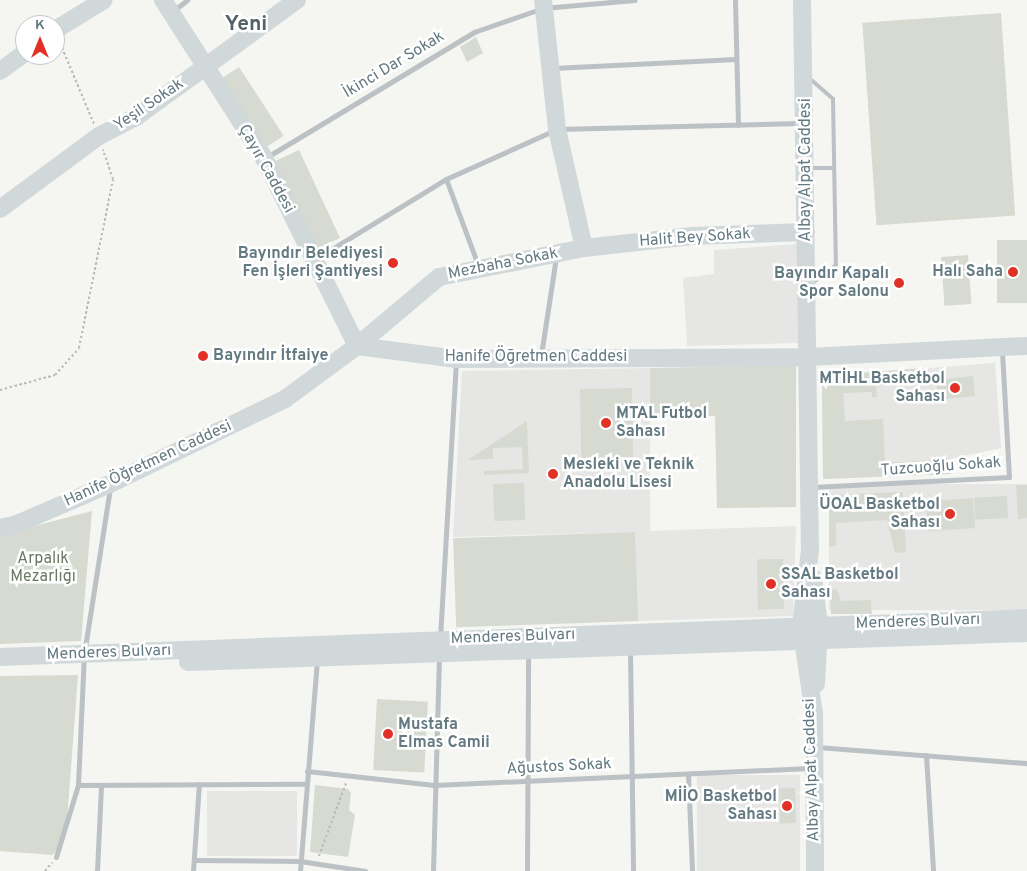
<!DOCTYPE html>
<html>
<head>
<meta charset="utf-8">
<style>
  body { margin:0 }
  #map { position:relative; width:1027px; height:871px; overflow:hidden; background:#f5f5f2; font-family:Overpass,sans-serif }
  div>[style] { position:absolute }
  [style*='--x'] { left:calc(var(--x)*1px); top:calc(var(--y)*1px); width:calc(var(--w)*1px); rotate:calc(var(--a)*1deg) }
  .built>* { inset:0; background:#e6e6e5; transform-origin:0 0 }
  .green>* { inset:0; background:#d6dad1; transform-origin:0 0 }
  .path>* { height:2px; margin-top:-1px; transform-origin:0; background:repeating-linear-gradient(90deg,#b6babc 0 2.5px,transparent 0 5px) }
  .lane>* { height:4px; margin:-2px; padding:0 2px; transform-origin:2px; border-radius:2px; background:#bbc1c4 }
  .street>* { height:5px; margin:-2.5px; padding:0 2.5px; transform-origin:2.5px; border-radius:2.5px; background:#bbc1c4 }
  .secondary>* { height:18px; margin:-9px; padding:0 9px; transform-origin:9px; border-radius:9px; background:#d1d8da }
  .dots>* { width:14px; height:14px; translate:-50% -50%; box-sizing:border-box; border:2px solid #fff; border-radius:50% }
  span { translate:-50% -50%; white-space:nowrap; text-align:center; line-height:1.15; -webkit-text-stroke:5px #fff; paint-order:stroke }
  .street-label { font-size:16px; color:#647a82 }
  .poi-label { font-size:16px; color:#647a82; font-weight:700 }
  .right { translate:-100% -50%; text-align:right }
  .left { translate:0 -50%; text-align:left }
  .park-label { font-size:16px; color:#6c7a63 }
  .district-label { font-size:21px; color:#526268; font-weight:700 }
  .north { position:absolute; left:15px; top:15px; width:50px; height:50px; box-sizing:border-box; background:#fff; border:1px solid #c1cacd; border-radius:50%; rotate:0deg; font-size:14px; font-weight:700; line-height:20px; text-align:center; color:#647a82 }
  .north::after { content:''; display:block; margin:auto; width:18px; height:22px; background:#e13126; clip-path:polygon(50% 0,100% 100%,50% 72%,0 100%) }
</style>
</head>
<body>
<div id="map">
  <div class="built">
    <div style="clip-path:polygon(797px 244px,798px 343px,687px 346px,683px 278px,714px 274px,714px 250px)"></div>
    <div style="clip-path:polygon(995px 363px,1001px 448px,951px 459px,951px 474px,823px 479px,822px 376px)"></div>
    <div style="clip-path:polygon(650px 368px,650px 531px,796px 526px,793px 616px,638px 621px,634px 532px,453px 537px,462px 371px)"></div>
    <div style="left:1027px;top:484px;width:126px;height:198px;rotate:90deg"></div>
    <div style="left:800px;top:775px;width:96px;height:103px;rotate:90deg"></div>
    <div style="left:207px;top:791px;width:90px;height:65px"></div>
  </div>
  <div class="green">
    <div style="left:1001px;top:13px;width:203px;height:139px;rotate:86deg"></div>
    <div style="clip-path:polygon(476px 37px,483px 53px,467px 62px,460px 47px)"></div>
    <div style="left:239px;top:67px;width:82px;height:22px;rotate:57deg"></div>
    <div style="left:299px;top:150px;width:97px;height:28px;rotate:65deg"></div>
    <div style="left:1027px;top:240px;width:63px;height:30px;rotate:90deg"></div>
    <div style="left:968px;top:255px;width:49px;height:27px;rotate:86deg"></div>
    <div style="clip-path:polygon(796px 365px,796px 507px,717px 508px,715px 416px,650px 417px,650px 368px)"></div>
    <div style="clip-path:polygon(923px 368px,924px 383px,876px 385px,877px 397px,872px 397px,872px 392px,843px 393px,845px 421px,883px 419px,885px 463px,951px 459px,951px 474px,823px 479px,822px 376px)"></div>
    <div style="left:973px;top:376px;width:20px;height:37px;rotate:84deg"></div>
    <div style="left:632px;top:388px;width:69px;height:52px;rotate:89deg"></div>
    <div style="clip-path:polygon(527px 421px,529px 473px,484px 475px,484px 471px,523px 469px,522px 447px,493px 448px,493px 459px,468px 460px)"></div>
    <div style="left:524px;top:483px;width:37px;height:31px;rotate:88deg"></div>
    <div style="clip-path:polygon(1016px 485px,1027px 485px,1027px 518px,1018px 519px)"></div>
    <div style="clip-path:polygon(903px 492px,906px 552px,895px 553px,887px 520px,836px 523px,836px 546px,829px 546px,829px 495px)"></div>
    <div style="left:1007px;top:496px;width:22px;height:33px;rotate:87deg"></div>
    <div style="left:973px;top:498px;width:30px;height:47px;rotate:86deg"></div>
    <div style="clip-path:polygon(92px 511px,81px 641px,0 644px,0 535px)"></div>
    <div style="left:635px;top:532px;width:89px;height:182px;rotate:88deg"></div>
    <div style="left:783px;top:559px;width:50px;height:26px;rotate:89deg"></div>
    <div style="clip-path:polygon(837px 589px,841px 601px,871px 600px,872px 614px,831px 614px,830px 590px)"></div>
    <div style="clip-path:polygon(78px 675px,66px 834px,53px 855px,0 851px,0 676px)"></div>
    <div style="left:377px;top:699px;width:51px;height:71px;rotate:3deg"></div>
    <div style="clip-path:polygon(315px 785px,348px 789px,351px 793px,349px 810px,355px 815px,348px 857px,310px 852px)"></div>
    <div style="left:795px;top:788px;width:35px;height:16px;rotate:88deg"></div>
  </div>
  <div class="path">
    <div style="--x:60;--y:43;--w:88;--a:67.2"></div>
    <div style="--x:0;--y:390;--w:57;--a:-15.3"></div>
    <div style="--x:55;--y:375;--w:36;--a:-48"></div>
    <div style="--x:79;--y:348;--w:172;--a:-78.6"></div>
    <div style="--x:113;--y:179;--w:31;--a:-109"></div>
    <div style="--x:319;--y:856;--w:78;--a:-69.7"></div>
    <div style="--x:45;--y:871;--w:11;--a:-49"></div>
  </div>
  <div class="lane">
    <div style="--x:809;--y:78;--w:32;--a:41"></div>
    <div style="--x:833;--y:99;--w:166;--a:89"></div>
    <div style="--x:836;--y:265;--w:30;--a:143"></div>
    <div style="--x:809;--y:168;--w:25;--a:0"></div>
  </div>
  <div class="street">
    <div style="--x:735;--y:0;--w:125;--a:88.6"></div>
    <div style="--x:173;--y:11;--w:18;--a:-38"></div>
    <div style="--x:553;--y:68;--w:183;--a:-2.8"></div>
    <div style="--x:267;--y:157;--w:242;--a:-31.1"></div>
    <div style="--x:474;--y:32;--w:73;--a:-19.2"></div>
    <div style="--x:543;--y:8;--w:92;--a:-5"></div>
    <div style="--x:446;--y:179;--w:92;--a:69.6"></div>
    <div style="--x:317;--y:258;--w:151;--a:-31.5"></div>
    <div style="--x:446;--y:179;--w:122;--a:-24.2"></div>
    <div style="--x:557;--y:129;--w:243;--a:-1.4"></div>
    <div style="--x:541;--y:355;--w:99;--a:-81.3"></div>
    <div style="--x:812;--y:487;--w:197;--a:-2.9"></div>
    <div style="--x:1009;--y:477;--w:126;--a:-93.2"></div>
    <div style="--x:440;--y:638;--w:276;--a:-86.7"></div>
    <div style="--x:630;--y:651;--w:220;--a:89.2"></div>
    <div style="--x:817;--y:747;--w:211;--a:4.4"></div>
    <div style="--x:926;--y:755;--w:116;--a:86.5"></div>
    <div style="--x:307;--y:771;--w:128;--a:6.3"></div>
    <div style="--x:434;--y:785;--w:376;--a:-2.6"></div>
    <div style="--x:688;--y:774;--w:97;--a:87.6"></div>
    <div style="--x:78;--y:785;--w:228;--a:-0.3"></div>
    <div style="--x:56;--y:857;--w:75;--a:-73"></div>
    <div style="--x:78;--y:785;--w:131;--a:-87.4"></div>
    <div style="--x:84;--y:654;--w:168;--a:-81.1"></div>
    <div style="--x:194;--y:860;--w:106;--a:0.5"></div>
    <div style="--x:300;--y:861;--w:66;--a:8.7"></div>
    <div style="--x:97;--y:871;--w:86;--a:-87.3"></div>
    <div style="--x:193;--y:871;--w:87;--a:-86.1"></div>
    <div style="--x:300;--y:871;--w:211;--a:-85.4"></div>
    <div style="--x:433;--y:871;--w:215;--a:-88.4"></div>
    <div style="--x:527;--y:871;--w:219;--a:-89.7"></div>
  </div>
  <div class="secondary">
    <div style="--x:163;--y:0;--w:188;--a:57.4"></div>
    <div style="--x:264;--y:158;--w:210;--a:63.7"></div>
    <div style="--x:543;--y:0;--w:130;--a:83.8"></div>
    <div style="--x:557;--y:129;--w:122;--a:77.2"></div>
    <div style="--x:802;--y:0;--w:550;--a:89.17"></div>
    <div style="--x:810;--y:550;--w:77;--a:96.8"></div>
    <div style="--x:801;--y:626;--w:89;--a:81.6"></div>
    <div style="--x:814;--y:714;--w:157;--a:89.6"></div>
    <div style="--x:55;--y:30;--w:57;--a:-31.5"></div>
    <div style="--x:0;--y:71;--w:31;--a:-36"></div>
    <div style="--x:0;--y:209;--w:123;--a:-36.4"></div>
    <div style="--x:99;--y:136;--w:42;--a:-27.2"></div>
    <div style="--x:136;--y:117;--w:199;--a:-36"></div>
    <div style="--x:357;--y:346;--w:101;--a:7.4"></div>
    <div style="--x:457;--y:359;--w:351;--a:-0.3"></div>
    <div style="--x:808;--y:357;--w:219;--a:-2.9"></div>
    <div style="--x:0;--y:528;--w:17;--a:-13"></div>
    <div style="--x:17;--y:524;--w:101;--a:-23.3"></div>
    <div style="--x:110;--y:484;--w:195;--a:-25.9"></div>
    <div style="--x:285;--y:399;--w:89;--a:-36.4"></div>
    <div style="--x:357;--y:346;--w:107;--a:-40.1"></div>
    <div style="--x:439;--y:277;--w:148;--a:-11.3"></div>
    <div style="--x:584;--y:248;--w:109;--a:-6.3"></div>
    <div style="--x:692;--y:236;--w:114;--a:-2"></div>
    <div style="--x:813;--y:578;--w:47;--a:82.7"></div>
    <div style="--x:819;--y:625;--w:59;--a:92.9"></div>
    <div style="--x:0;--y:657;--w:1028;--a:-2.17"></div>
    <div style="--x:188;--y:662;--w:840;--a:-1.98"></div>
  </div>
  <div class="dots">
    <div style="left:393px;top:263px;background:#e13126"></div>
    <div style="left:1013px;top:272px;background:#e13126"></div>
    <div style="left:899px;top:283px;background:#e13126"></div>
    <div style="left:203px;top:356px;background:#e13126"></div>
    <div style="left:955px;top:388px;background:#e13126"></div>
    <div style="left:606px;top:423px;background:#e13126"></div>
    <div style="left:553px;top:474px;background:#e13126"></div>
    <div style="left:950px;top:514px;background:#e13126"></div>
    <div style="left:771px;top:584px;background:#e13126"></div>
    <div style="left:388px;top:734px;background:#e13126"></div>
    <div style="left:787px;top:806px;background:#e13126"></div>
  </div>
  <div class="street-label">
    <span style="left:394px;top:65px;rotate:-31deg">İkinci Dar Sokak</span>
    <span style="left:149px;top:105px;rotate:-34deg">Yeşil Sokak</span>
    <span style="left:266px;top:169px;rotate:61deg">Çayır Caddesi</span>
    <span style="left:806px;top:170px;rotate:-90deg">Albay Alpat Caddesi</span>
    <span style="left:695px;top:238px;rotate:-4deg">Halit Bey Sokak</span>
    <span style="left:503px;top:264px;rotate:-11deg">Mezbaha Sokak</span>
    <span style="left:536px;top:357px">Hanife Öğretmen Caddesi</span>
    <span style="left:148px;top:464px;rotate:-25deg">Hanife Öğretmen Caddesi</span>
    <span style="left:941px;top:467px;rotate:-4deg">Tuzcuoğlu Sokak</span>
    <span style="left:918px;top:622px;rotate:-2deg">Menderes Bulvarı</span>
    <span style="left:513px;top:637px;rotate:-2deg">Menderes Bulvarı</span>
    <span style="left:109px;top:653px;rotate:-2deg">Menderes Bulvarı</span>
    <span style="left:559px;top:767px;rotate:-3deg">Ağustos Sokak</span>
    <span style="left:812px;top:770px;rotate:-92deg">Albay Alpat Caddesi</span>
  </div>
  <div class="poi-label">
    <span class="right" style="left:383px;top:263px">Bayındır Belediyesi<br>Fen İşleri Şantiyesi</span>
    <span class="right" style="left:1003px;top:272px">Halı Saha</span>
    <span class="right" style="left:889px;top:283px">Bayındır Kapalı<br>Spor Salonu</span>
    <span class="left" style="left:213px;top:356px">Bayındır İtfaiye</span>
    <span class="right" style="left:945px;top:388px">MTİHL Basketbol<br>Sahası</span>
    <span class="left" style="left:616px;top:423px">MTAL Futbol<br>Sahası</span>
    <span class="left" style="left:563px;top:474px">Mesleki ve Teknik<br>Anadolu Lisesi</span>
    <span class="right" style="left:940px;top:514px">ÜOAL Basketbol<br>Sahası</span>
    <span class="left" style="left:781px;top:584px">SSAL Basketbol<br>Sahası</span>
    <span class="left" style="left:398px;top:734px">Mustafa<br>Elmas Camii</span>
    <span class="right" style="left:777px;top:806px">MİİO Basketbol<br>Sahası</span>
  </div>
  <div class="park-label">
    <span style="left:43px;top:568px">Arpalık<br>Mezarlığı</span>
  </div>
  <div class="district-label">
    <span style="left:246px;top:25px">Yeni</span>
  </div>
  <div class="north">K</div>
</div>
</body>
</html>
